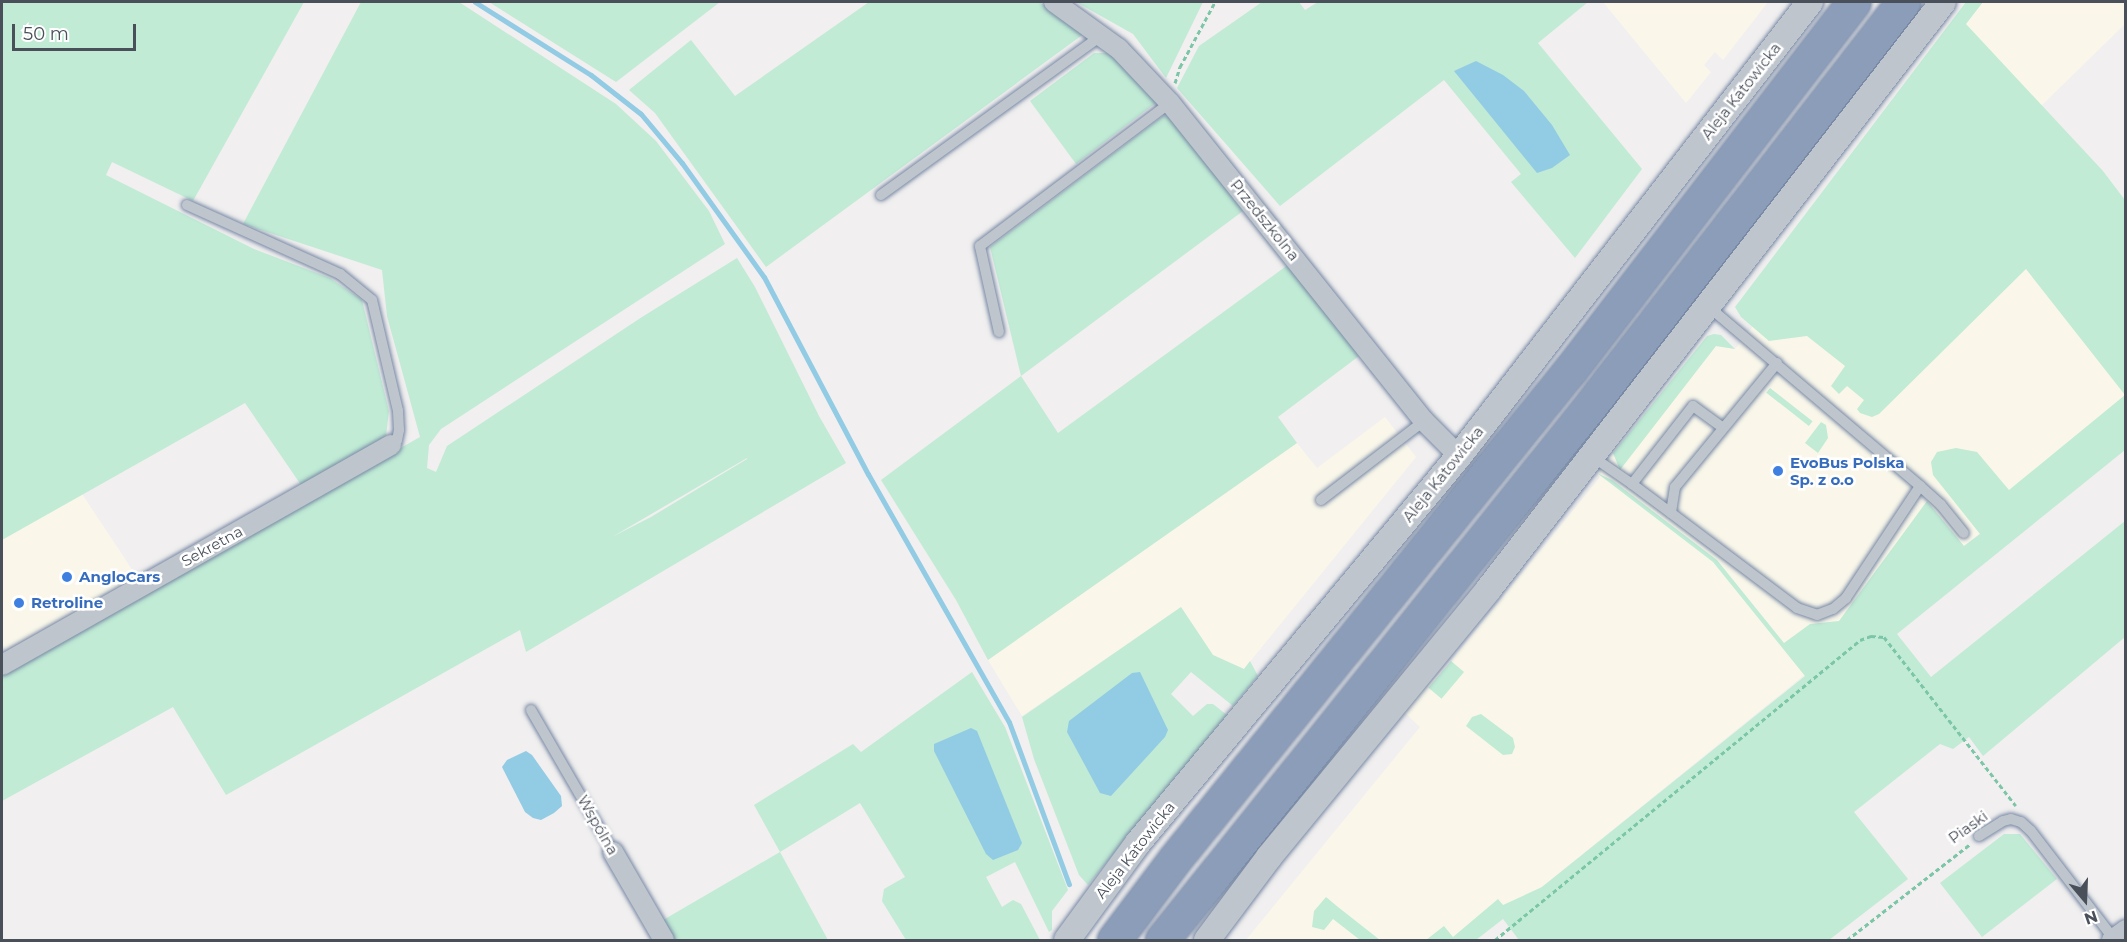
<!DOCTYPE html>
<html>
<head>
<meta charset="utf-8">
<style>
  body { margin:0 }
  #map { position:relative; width:2127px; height:942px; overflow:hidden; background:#f1efef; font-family:Montserrat,sans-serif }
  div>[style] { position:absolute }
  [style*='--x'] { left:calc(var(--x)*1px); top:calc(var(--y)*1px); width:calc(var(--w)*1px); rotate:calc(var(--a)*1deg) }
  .commercial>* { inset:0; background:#faf7ea }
  .green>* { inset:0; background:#c1ebd5; transform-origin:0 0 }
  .water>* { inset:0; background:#92cbe4 }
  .stream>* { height:5px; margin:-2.5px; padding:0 2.5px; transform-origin:2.5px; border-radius:2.5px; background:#92cbe4 }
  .path>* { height:3px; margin-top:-1.5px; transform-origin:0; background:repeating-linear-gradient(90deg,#7cc6a8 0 4.5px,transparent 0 7.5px) }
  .roads { filter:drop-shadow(0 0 2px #7688a5) drop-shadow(0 0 2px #7688a5) }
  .service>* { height:10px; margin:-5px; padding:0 5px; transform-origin:5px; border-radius:5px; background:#bfc5cc }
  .minor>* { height:20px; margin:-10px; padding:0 10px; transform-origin:10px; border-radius:10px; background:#bfc5cc }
  .tertiary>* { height:26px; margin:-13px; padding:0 13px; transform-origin:13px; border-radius:13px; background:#bfc5cc }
  .motorway>* { height:33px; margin:-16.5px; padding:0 16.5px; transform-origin:16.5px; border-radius:16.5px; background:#8b9db9 }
  .dots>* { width:16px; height:16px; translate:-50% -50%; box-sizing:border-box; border:3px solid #fff; border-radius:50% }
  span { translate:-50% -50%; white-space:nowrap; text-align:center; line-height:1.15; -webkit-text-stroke:5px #fff; paint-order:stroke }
  .street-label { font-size:15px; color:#49505a }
  .shop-label { font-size:15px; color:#366cbe; font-weight:700 }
  .left { translate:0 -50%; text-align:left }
  .frame { position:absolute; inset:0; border:3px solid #49505a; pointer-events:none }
  .north { position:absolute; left:2055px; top:870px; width:60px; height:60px; -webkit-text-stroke:4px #fff; paint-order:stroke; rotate:161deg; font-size:16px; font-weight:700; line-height:24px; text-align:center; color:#49505a }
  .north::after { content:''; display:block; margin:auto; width:21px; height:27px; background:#49505a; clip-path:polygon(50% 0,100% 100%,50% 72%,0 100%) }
  .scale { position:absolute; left:12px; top:24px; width:124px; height:27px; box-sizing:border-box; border:3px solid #49505a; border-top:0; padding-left:8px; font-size:18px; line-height:21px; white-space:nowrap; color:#49505a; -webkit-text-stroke:4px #fff; paint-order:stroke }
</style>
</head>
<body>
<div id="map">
  <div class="commercial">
    <div style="clip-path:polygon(1603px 2px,1768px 2px,1723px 60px,1715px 52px,1704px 65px,1711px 72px,1686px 103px)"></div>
    <div style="clip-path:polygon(1983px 2px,2125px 2px,2125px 24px,2041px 106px,1965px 24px)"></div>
    <div style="clip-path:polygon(2103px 171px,2125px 200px,2125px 416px,1476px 940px,1246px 940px,1420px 727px,1403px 711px,1451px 661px,1600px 477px,1597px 473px,1701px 344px,1735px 349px,1768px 307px)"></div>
    <div style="clip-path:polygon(1385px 417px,1416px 457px,1244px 669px,1213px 655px,1181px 607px,1022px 716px,988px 660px,1297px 443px,1317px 468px)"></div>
    <div style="clip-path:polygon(82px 494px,137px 577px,6px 650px,2px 643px,2px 540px)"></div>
  </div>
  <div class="green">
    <div style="clip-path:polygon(2px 2px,304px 2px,193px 201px,112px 162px,106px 175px,254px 249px,330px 278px,362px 300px,389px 411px,386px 436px,301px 485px,245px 403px,2px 540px)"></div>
    <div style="clip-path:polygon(evenodd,361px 2px,459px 2px,616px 104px,656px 141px,709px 211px,725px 244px,441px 429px,429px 445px,427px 468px,436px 472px,447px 446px,642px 317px,737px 258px,755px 287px,819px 416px,846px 463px,526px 652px,520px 630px,226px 795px,173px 707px,2px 801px,2px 675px,420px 437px,387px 316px,382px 270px,243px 224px,361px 2px,747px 459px,651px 517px,612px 537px,747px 458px,747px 459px)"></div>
    <div style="clip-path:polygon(489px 2px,720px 2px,616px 82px)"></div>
    <div style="clip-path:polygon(869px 2px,1039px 2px,1085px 33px,766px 267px,655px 113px,629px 90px,691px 40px,735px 96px)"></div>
    <div style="clip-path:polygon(1076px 2px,1203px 2px,1166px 78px,1133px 34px)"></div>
    <div style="clip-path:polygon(1262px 2px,1299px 2px,1305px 10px,1318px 2px,1588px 2px,1538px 43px,1642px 169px,1575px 258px,1511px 182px,1521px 174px,1444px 80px,1280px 206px,1177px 88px,1199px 46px)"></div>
    <div style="clip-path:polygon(1966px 2px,1983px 2px,1966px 24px,2103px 171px,2125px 200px,2125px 450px,1897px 634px,1931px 677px,2125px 521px,2125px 637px,1983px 756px,1969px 737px,1953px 749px,1940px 744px,1854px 812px,1908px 879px,1829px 940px,1519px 940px,1503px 919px,1476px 940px,1426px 940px,1444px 926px,1453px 937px,1498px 899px,1503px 905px,1542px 887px,1805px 676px,1713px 562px,1597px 473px,1612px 480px,1717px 560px,1784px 643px,1810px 624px,1839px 621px,1927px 501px,1964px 546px,1980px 534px,1933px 475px,1931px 462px,1937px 452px,1956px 448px,1977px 452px,2009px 490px,2125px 395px,2026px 269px,1879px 414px,1872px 417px,1860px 413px,1857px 409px,1864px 400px,1847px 386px,1839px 394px,1831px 386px,1845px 366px,1807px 336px,1769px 341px,1741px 317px,1735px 307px)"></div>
    <div style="clip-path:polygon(1094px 53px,1111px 53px,1157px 102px,1076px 164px,1030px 101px)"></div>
    <div style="clip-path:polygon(1163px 116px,1174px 117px,1247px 208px,1021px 376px,1058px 433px,1289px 264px,1359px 356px,1278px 417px,1297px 443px,988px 660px,956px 600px,881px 480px,1021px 376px,990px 247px)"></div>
    <div style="clip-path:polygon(1714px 334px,1721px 335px,1735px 349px,1716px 346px,1620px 470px,1613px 453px,1707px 336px)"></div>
    <div style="left:1770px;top:388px;width:54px;height:6px;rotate:38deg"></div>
    <div style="clip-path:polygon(1821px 422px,1826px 425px,1828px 438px,1818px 453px,1805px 443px)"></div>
    <div style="clip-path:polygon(1181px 607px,1213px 655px,1244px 669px,1250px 661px,1258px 676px,1233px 706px,1191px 672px,1171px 694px,1193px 716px,1207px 704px,1213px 704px,1227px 715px,1088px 885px,1079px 875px,1034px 759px,1022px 717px)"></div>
    <div style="left:1451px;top:661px;width:17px;height:35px;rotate:40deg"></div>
    <div style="clip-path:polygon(972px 672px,1005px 727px,1068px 890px,1052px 911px,1052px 930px,1049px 932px,1015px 862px,986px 877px,1002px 907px,1013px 900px,1021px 904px,1040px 940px,906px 940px,882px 901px,884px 889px,905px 877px,860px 803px,780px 852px,828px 940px,668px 940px,658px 923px,780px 852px,754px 805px,853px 744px,861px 752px)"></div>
    <div style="clip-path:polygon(1481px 714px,1513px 738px,1515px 747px,1512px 754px,1503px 755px,1466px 726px,1472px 717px)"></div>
    <div style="clip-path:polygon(2004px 834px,2020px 834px,2057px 879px,1982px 937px,1940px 883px)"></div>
    <div style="clip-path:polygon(1326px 897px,1338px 907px,1380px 940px,1360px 940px,1333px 919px,1324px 930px,1312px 927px,1314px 911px)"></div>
  </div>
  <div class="water">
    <div style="clip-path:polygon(1476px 61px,1503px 75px,1524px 91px,1552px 125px,1570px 155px,1552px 168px,1537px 173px,1454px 71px)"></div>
    <div style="clip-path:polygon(1140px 672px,1168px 730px,1165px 737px,1111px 796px,1100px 793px,1067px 732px,1069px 721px,1132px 673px)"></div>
    <div style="clip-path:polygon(971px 728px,977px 731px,1022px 843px,1018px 850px,993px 860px,986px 854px,934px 751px,934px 744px)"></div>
    <div style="clip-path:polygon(526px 751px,532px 755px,561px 796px,562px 806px,554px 813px,541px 820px,533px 818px,525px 812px,502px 767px,507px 760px)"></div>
  </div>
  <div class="stream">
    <div style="--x:475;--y:2;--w:137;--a:32.2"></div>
    <div style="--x:591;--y:75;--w:63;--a:38"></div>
    <div style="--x:641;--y:114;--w:64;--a:50.1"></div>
    <div style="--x:682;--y:163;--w:140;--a:54.3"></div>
    <div style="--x:764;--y:277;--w:223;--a:62.2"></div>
    <div style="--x:868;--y:474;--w:285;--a:60.4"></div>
    <div style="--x:1009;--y:722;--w:173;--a:69.7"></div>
  </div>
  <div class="path">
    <div style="--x:1175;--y:83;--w:17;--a:-73"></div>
    <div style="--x:1180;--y:67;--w:74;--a:-61.7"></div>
    <div style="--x:1495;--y:940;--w:472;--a:-39.4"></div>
    <div style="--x:1860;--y:640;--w:12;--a:-20"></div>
    <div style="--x:1871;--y:636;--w:13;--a:4"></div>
    <div style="--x:1884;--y:637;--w:214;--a:52"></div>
    <div style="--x:1847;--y:940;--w:155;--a:-37.9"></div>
  </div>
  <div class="roads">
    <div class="service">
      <div style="--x:881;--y:195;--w:271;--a:-35.9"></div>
      <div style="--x:187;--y:205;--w:168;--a:24.3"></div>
      <div style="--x:340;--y:274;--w:41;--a:39.1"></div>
      <div style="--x:372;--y:300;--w:114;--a:76.8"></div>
      <div style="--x:398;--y:411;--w:19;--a:87"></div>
      <div style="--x:399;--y:430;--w:10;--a:101"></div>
      <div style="--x:397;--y:440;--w:8;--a:140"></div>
      <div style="--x:1709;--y:307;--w:277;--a:40.3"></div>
      <div style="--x:1920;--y:486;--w:28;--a:42"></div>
      <div style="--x:1941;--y:505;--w:36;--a:51"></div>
      <div style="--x:999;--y:332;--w:88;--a:-102.5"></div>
      <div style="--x:980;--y:246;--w:238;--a:-37"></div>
      <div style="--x:1777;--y:363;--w:161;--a:129.4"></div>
      <div style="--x:1675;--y:487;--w:26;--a:99"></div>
      <div style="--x:1671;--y:513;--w:158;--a:37"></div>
      <div style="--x:1797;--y:608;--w:21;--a:19"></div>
      <div style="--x:1817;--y:615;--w:17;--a:-21"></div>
      <div style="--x:1833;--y:609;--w:17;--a:-40"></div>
      <div style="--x:1846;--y:598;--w:134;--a:-56.5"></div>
      <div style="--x:1593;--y:457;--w:47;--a:34.7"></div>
      <div style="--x:1632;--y:484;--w:99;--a:-52"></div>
      <div style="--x:1693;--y:406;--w:37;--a:36"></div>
      <div style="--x:1632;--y:484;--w:49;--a:36.6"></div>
      <div style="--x:1321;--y:500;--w:130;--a:-37.5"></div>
      <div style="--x:531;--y:710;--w:164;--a:60"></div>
      <div style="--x:1979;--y:836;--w:28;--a:-32"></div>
      <div style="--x:2003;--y:821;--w:8;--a:-14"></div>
      <div style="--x:2011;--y:819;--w:10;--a:17"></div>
      <div style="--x:2021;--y:822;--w:13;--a:42"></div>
      <div style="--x:2031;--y:831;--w:136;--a:52.5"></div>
    </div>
    <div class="minor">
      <div style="--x:1054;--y:2;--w:80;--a:35.9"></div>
      <div style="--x:1119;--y:49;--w:74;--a:46.6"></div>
      <div style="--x:1170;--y:103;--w:407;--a:51.4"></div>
      <div style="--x:1424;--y:421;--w:49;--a:45"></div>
      <div style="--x:2;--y:665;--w:447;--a:-29.5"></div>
      <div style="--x:613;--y:852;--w:102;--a:59.9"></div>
      <div style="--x:2112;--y:940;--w:17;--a:-36"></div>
    </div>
    <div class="tertiary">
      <div style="--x:1067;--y:940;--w:120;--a:-53.8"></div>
      <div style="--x:1138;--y:843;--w:503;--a:-50.33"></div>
      <div style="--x:1459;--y:456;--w:574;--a:-52.29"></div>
      <div style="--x:1207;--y:940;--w:104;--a:-53.2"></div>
      <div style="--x:1269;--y:857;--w:345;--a:-50.6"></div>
      <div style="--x:1488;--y:590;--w:743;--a:-52.27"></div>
    </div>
    <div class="motorway">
      <div style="--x:1114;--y:940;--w:101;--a:-53"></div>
      <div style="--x:1175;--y:859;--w:630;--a:-51.06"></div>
      <div style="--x:1571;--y:369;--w:463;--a:-52.4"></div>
      <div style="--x:1162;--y:940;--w:686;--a:-51.27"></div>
      <div style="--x:1591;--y:405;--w:510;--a:-52.25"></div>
    </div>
  </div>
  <div class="dots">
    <div style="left:1778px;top:471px;background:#3f7fe0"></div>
    <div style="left:67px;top:577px;background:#3f7fe0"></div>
    <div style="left:19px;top:603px;background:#3f7fe0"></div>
  </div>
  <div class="street-label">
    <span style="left:1741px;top:91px;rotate:-52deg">Aleja Katowicka</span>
    <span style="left:1265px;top:220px;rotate:51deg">Przedszkolna</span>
    <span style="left:1443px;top:474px;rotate:-51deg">Aleja Katowicka</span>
    <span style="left:212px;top:546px;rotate:-29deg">Sekretna</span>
    <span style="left:598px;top:825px;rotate:60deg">Wspólna</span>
    <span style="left:1968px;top:827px;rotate:-36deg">Piaski</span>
    <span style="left:1135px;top:850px;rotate:-52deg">Aleja Katowicka</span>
  </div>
  <div class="shop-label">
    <span class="left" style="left:1790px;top:471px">EvoBus Polska<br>Sp. z o.o</span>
    <span class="left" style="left:79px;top:577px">AngloCars</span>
    <span class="left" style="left:31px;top:603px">Retroline</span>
  </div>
  <div class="frame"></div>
  <div class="north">N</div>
  <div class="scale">50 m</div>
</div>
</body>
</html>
